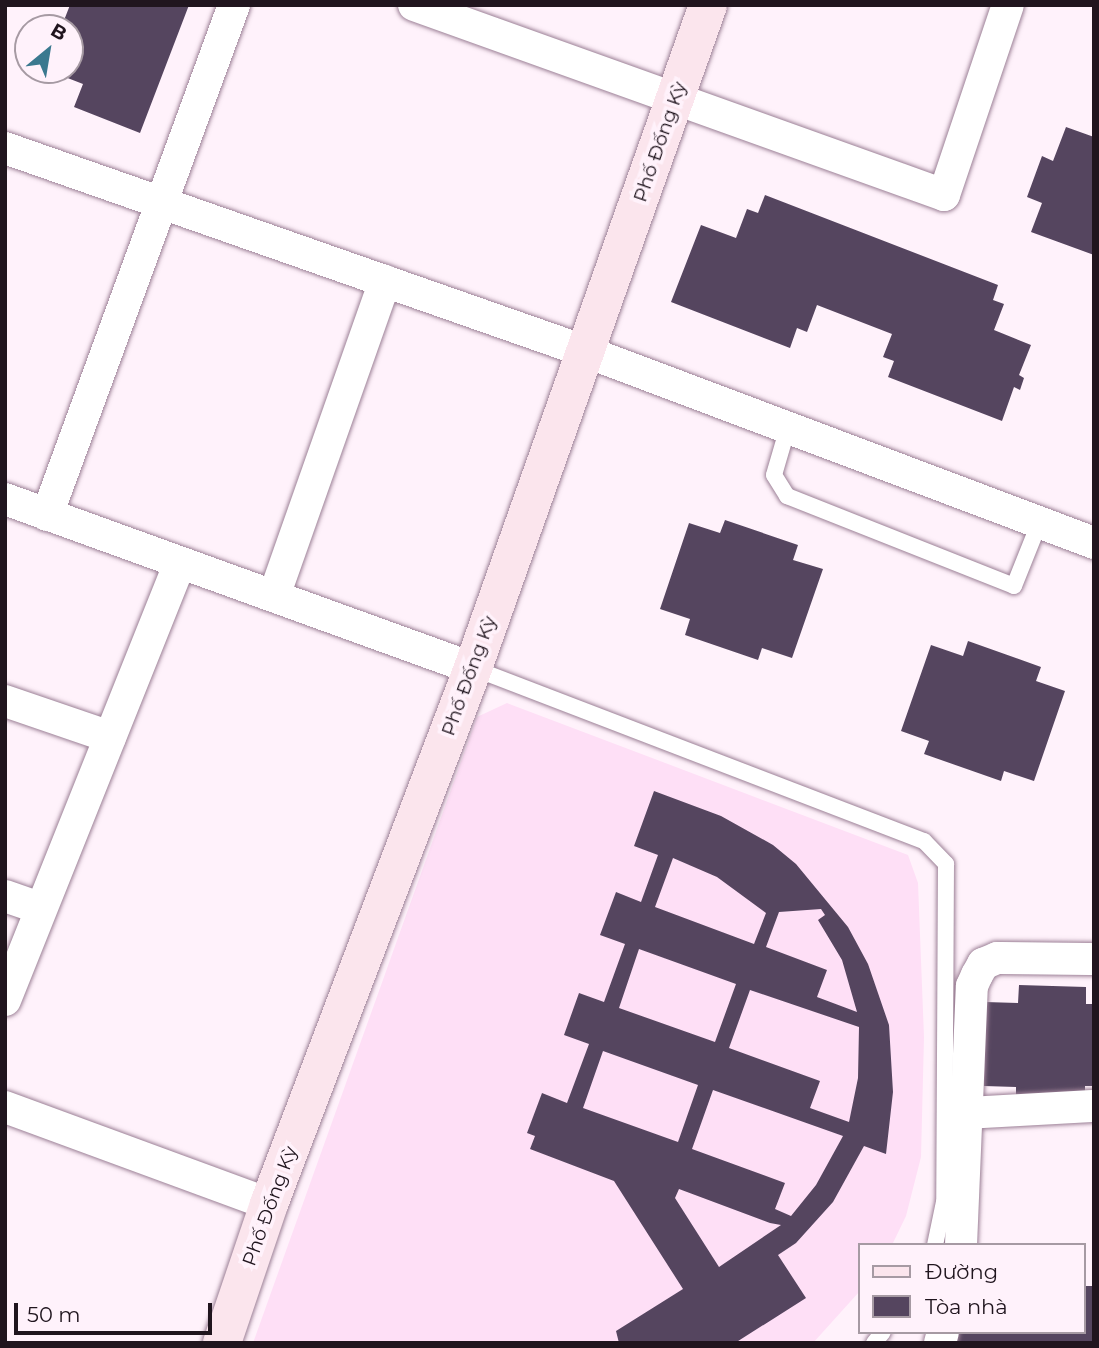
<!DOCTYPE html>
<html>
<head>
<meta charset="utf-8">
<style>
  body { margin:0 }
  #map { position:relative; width:1099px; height:1348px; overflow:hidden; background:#fff2fb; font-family:Montserrat,sans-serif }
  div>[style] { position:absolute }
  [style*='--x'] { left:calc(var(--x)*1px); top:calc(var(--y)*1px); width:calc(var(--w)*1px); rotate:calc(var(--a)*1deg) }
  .built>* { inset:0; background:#fedff6 }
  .building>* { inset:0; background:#55455f }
  .roads { filter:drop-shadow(0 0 2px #9c8096) drop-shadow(0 0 2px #9c8096) }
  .lane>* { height:16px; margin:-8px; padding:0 8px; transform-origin:8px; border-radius:8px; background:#fff }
  .street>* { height:32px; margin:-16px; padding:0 16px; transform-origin:16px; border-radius:16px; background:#fff }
  .secondary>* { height:38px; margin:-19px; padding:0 19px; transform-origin:19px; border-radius:19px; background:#fbe5ed }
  span { translate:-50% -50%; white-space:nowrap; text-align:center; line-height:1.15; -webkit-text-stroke:7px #fff2fb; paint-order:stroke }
  .street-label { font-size:19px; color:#20151e }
  .frame { position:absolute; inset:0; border:7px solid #20151e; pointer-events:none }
  .legend { position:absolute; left:858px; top:1243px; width:228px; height:91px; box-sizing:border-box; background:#fff2fb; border:2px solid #a69aa3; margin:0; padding:9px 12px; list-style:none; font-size:21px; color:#20151e }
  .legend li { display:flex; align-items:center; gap:14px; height:35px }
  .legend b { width:35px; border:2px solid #a69aa3 }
  .north { position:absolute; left:14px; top:14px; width:70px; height:70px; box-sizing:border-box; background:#fff2fb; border:2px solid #a69aa3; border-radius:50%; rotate:30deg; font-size:19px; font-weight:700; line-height:28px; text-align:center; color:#20151e }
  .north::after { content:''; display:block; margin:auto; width:24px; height:32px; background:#3b798f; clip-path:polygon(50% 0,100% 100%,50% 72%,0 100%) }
  .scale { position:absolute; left:14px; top:1303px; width:198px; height:32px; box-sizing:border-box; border:4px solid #20151e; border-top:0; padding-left:9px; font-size:21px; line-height:24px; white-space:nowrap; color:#20151e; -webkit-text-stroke:5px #fff2fb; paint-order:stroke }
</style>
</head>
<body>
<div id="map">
  <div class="built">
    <div style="clip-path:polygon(507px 703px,908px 855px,918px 883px,924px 1037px,921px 1157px,906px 1216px,892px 1245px,859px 1245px,859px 1292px,813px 1343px,253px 1343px,477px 717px)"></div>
  </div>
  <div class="building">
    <div style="clip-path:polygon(70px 5px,189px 5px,140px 133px,74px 107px,83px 84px,47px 70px,70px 70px,70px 28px,61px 28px)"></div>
    <div style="clip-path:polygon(1066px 127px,1094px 137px,1094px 255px,1031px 232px,1042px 203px,1027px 197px,1042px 156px,1053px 161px)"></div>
    <div style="clip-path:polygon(765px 195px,998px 285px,993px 300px,1004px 304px,994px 330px,1031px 345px,1019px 375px,1024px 378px,1020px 390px,1014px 387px,1002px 421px,888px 377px,894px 361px,883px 357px,892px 334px,817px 305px,807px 332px,797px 328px,790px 348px,671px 302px,701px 225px,736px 238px,747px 209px,758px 213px)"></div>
    <div style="clip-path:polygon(725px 520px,798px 545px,793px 560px,823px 569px,792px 658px,762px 648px,758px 660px,685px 635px,690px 619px,660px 609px,689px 523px,720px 533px)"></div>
    <div style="clip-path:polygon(968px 641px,1041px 667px,1036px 681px,1065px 691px,1034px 781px,1004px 771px,1001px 781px,924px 754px,929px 741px,901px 731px,931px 645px,963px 656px)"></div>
    <div style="clip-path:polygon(evenodd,654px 791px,721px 816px,773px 845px,796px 864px,848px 927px,868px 964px,889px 1025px,893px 1092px,886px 1154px,864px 1146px,833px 1202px,796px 1243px,778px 1255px,806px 1298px,735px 1343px,619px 1343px,616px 1331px,683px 1289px,614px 1181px,530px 1149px,535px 1136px,527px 1133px,542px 1093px,567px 1103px,589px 1044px,564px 1035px,579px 993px,604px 1002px,625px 944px,600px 935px,616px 892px,641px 902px,658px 855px,634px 846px,654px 791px,673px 858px,717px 877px,766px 913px,754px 944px,655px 907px,673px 858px,654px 791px,821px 909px,825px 915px,818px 920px,842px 960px,857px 1012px,817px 997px,827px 970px,766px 947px,779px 912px,821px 909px,654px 791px,639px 949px,736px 984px,715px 1042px,619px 1008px,639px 949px,654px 791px,750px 990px,859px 1027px,858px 1078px,849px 1122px,810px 1108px,820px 1081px,729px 1048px,750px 990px,654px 791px,603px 1051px,698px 1085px,678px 1142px,583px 1108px,603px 1051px,654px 791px,713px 1090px,843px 1136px,816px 1185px,791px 1216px,775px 1209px,785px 1183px,692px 1149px,713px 1090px,654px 791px,679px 1189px,770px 1223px,781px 1225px,719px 1267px,675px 1198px,679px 1189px)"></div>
    <div style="clip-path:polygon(1019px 985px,1086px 987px,1086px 1004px,1094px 1004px,1094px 1086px,1085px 1086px,1085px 1106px,1016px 1104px,1016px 1087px,984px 1086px,985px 1002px,1018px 1003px)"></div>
    <div style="clip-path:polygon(1083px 1286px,1094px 1286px,1094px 1343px,953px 1343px,954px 1332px,1083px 1332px)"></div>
  </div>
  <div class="roads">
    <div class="lane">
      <div style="--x:788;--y:427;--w:50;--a:106.3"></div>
      <div style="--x:774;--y:475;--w:25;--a:58"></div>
      <div style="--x:787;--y:496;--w:244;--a:21.6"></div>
      <div style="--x:1014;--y:586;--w:70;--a:-68.2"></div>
      <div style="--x:473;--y:668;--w:483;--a:21"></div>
      <div style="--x:924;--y:841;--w:32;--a:46"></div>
      <div style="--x:946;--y:864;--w:338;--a:90.3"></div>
      <div style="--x:944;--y:1202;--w:44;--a:101.8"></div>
      <div style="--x:874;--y:1343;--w:14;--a:-51"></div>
    </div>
    <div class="street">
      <div style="--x:414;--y:5;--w:563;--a:19.72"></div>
      <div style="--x:944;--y:195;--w:200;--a:-71.4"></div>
      <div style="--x:5;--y:148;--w:617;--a:19.32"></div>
      <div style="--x:587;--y:352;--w:542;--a:20.64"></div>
      <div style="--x:5;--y:499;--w:498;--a:19.9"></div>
      <div style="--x:47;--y:515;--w:543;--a:-69.86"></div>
      <div style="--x:274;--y:596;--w:334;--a:-70.6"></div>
      <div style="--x:5;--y:701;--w:111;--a:18.9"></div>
      <div style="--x:5;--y:896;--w:37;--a:19"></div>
      <div style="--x:5;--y:1000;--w:471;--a:-68.2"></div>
      <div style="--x:5;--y:1107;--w:281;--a:20.2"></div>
      <div style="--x:967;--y:1113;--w:127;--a:-3.2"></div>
      <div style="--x:961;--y:1245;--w:259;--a:-87.6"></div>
      <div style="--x:972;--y:986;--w:12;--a:-66"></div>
      <div style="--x:977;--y:975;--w:13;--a:-61"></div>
      <div style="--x:983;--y:964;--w:15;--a:-23"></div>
      <div style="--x:997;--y:958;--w:97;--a:0.6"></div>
      <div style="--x:940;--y:1343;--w:11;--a:-75"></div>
    </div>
    <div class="secondary">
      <div style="--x:222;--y:1343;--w:147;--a:-71.3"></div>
      <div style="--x:269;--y:1204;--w:574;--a:-69.16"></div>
      <div style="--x:473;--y:668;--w:703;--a:-70.48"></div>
    </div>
  </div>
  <div class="street-label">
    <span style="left:660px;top:142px;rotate:-71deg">Phố Đống Kỳ</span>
    <span style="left:469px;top:676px;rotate:-70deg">Phố Đống Kỳ</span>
    <span style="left:270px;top:1206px;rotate:-70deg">Phố Đống Kỳ</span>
  </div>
  <div class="frame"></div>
  <ul class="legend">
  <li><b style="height:9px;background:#fbe5ed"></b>Đường</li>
  <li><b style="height:19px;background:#55455f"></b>Tòa nhà</li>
  </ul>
  <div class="north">B</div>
  <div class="scale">50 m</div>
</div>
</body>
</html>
